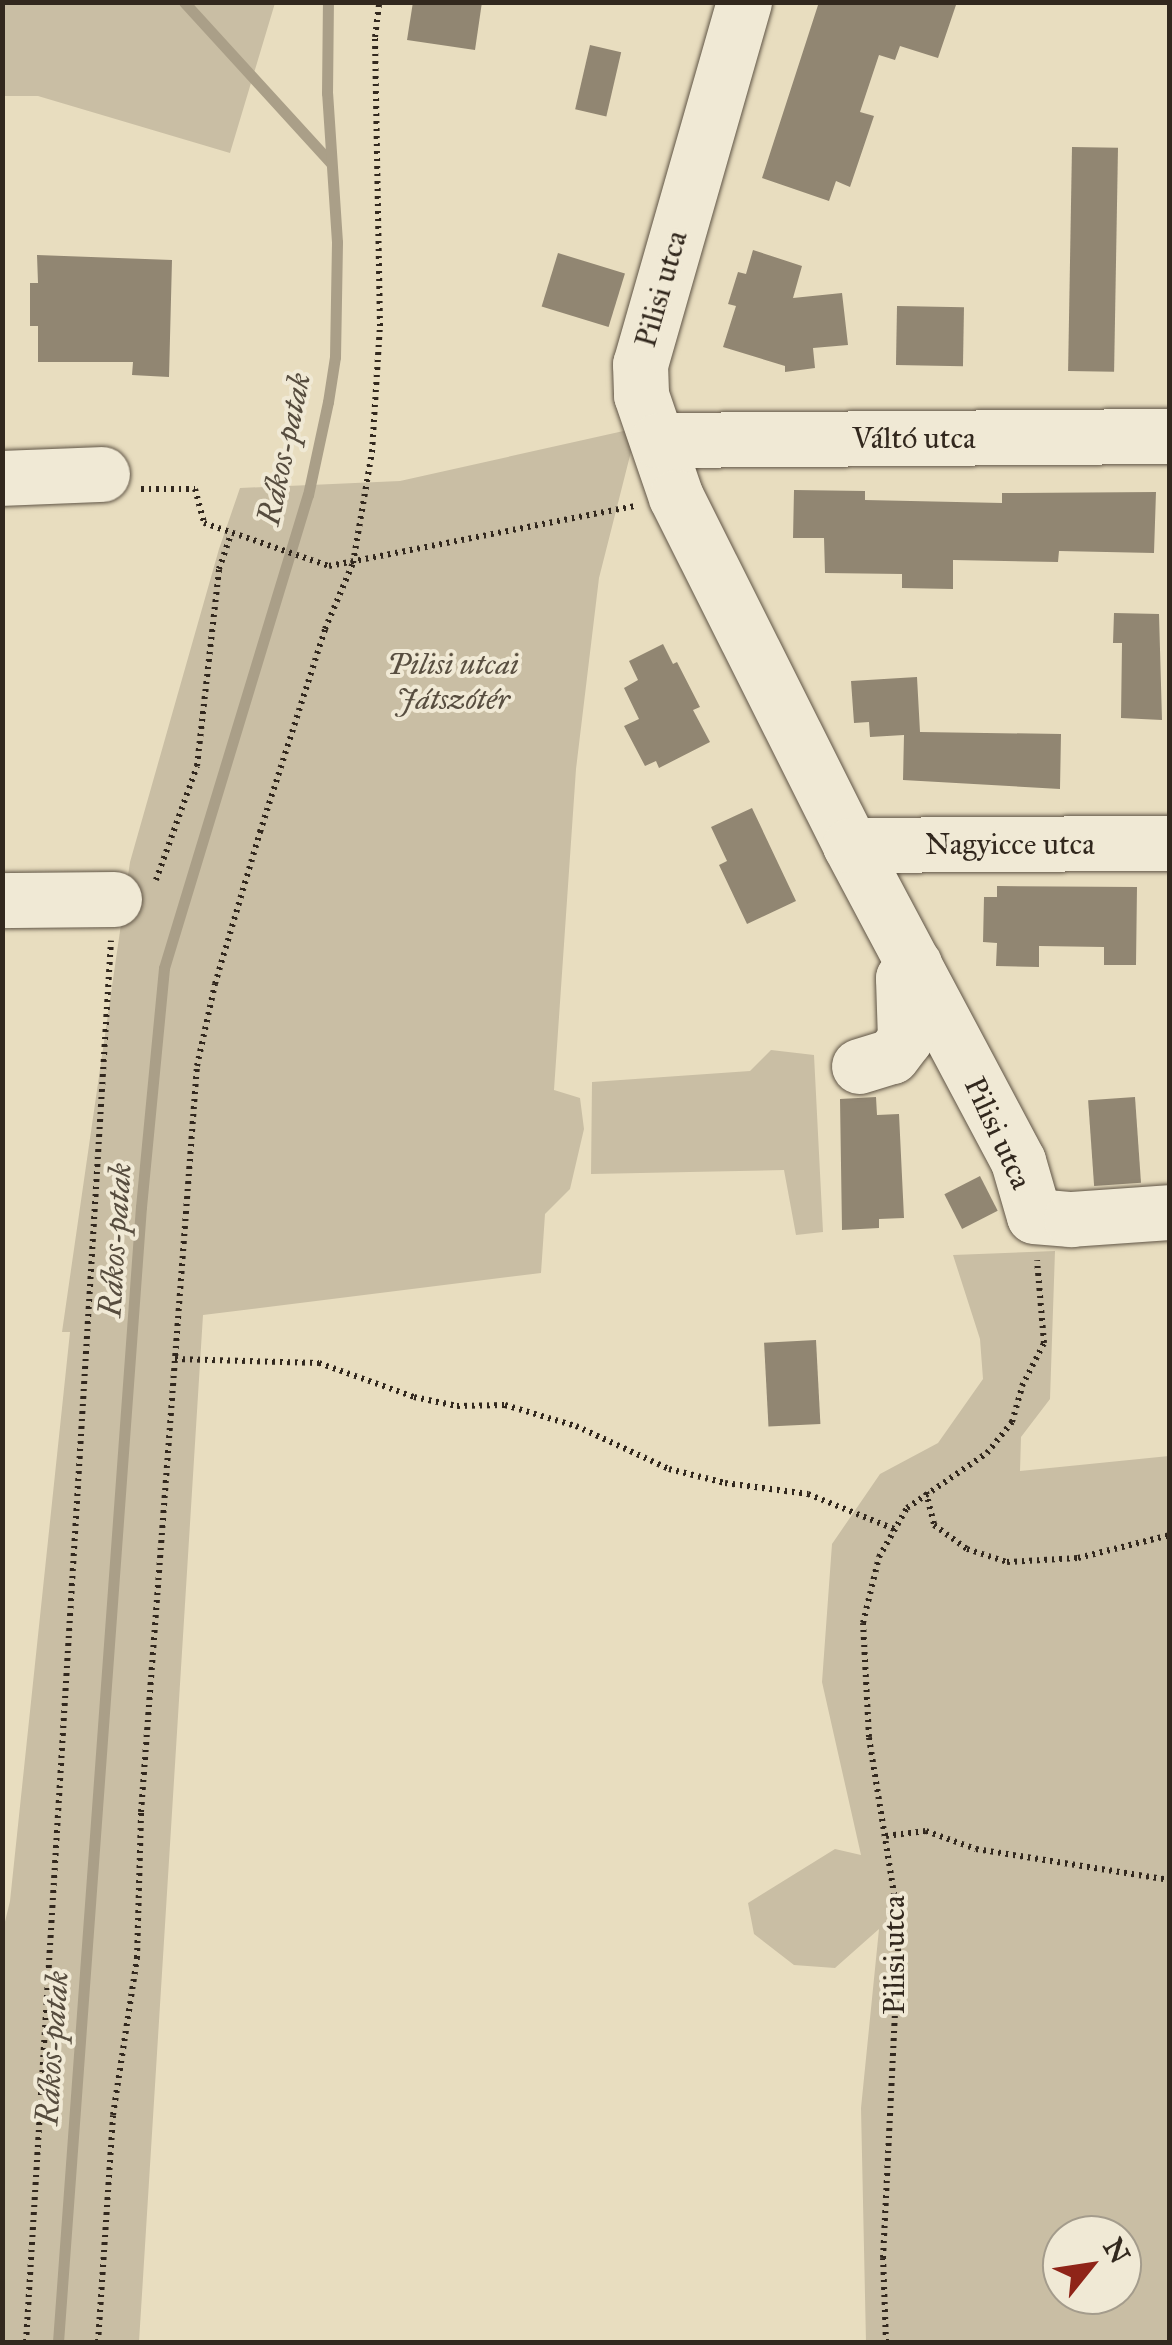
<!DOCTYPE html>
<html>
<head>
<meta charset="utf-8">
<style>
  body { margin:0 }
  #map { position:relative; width:1172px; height:2345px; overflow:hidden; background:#e8ddbf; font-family:"IM FELL Great Primer",serif }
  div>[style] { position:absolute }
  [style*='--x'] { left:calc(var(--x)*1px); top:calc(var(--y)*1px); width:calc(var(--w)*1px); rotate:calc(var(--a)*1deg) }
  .green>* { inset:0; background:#c9bea4 }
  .stream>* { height:11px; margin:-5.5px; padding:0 5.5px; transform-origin:5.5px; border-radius:5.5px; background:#aa9f88 }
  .building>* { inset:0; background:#918672; transform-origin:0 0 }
  .path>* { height:6px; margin-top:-3px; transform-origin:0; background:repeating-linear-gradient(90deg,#32281e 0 2.5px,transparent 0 7.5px) }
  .roads { filter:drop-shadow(0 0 2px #605546) drop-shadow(0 0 2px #605546) }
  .minor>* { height:55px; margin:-27.5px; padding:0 27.5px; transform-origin:27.5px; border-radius:27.5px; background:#f0e9d5 }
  span { translate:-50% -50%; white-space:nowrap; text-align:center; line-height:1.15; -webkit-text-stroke:8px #f0e9d5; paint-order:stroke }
  .street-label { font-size:30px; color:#32281e }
  .park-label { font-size:30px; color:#584e40; font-style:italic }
  .water-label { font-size:32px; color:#564c3e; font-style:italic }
  .frame { position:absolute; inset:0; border:5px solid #32281e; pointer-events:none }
  .north { position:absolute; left:1042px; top:2215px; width:100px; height:100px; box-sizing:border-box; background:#f0e9d5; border:2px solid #a49c8c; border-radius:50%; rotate:60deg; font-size:28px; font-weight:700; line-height:40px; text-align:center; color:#32281e }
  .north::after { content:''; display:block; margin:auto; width:35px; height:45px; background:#8f2418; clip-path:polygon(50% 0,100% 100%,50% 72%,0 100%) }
</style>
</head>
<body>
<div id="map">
  <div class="green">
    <div style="clip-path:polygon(2px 3px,275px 3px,230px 153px,38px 96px,3px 96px)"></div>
    <div style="clip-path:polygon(637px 428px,599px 578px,576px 769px,554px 1090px,580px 1098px,584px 1129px,570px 1189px,545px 1214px,541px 1273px,203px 1315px,139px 2342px,3px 2342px,3px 1930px,10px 1901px,70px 1332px,62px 1332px,130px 862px,219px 549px,240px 488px,400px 481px)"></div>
    <div style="clip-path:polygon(771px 1050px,814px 1055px,823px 1232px,796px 1235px,784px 1170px,591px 1174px,592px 1082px,750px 1071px)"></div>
    <div style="clip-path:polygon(evenodd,1055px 1251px,1050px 1399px,1021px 1437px,1020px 1471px,1169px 1456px,1169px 2342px,866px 2342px,861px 2108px,879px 1929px,835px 1968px,794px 1965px,754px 1934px,748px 1903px,835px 1849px,861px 1855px,822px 1682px,832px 1544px,880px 1474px,938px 1443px,983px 1379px,980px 1339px,953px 1255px,1055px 1251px,1062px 2235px,1122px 2235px,1122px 2295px,1062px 2295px,1062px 2235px)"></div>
  </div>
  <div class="stream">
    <div style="--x:184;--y:2;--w:218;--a:47.6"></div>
    <div style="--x:58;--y:2342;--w:1138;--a:-85.82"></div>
    <div style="--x:141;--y:1207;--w:240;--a:-84.5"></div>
    <div style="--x:164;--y:968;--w:494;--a:-73.1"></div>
    <div style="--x:308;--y:495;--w:95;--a:-77.9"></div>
    <div style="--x:328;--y:402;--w:46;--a:-81.2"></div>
    <div style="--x:335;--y:357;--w:115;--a:-89"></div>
    <div style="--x:337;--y:242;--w:149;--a:-93.8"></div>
    <div style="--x:327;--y:93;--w:91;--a:-89.4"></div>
  </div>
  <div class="building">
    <div style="clip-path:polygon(413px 2px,482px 2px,475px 50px,407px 40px)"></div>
    <div style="clip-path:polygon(819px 2px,957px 2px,938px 58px,900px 46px,895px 60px,879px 55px,860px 112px,874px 116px,850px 187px,836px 181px,829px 201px,762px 178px)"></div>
    <div style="left:590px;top:45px;width:32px;height:66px;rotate:13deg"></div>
    <div style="left:1072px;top:147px;width:46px;height:224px;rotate:1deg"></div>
    <div style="clip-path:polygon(753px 250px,802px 266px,793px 298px,842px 293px,848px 345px,813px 348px,815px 368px,785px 372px,785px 366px,723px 347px,736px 306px,728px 304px,738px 272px,746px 274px)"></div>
    <div style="left:558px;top:253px;width:70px;height:56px;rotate:17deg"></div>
    <div style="clip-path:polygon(37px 255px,172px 260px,169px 377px,132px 375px,133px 362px,38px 362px,38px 326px,30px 326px,30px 283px,38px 283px)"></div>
    <div style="left:897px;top:306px;width:67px;height:59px;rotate:1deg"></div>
    <div style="clip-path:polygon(794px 490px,865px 491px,865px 500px,1002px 503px,1002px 493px,1156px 492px,1154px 553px,1059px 551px,1058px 562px,953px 560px,953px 589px,902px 588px,902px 574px,825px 573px,824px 538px,793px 538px)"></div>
    <div style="clip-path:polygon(1114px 613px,1159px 614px,1162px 720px,1121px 718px,1122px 643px,1113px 643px)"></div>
    <div style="clip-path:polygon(663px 644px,673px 664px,677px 662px,700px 707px,693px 710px,710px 742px,659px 768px,656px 761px,645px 766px,624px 726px,639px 719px,624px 688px,638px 680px,629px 661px)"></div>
    <div style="clip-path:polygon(917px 677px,920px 732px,1061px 734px,1060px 789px,903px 780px,904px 735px,870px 737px,869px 722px,854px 723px,851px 681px)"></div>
    <div style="clip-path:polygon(752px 808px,796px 901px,747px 924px,719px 865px,727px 861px,711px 827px)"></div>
    <div style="clip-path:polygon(997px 886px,1137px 887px,1136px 965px,1104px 965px,1104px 947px,1039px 946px,1039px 967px,996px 966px,997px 943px,983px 942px,984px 897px,997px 897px)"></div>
    <div style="clip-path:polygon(876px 1097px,877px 1115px,899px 1114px,904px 1218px,879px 1219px,879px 1228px,842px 1230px,840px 1099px)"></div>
    <div style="left:1135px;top:1097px;width:86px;height:47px;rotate:86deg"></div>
    <div style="left:980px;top:1176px;width:39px;height:40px;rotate:63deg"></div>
    <div style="left:816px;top:1340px;width:84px;height:52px;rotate:87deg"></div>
  </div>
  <div class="path">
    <div style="--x:141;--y:489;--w:54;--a:0"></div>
    <div style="--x:195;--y:489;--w:35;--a:75"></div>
    <div style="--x:204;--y:523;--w:132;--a:19"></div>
    <div style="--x:329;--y:566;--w:311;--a:-11.1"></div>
    <div style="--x:156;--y:880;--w:121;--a:-70.2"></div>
    <div style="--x:197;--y:766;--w:198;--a:-83.6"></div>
    <div style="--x:219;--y:569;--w:36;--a:-71"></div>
    <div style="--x:175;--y:1359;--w:144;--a:1.6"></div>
    <div style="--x:319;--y:1363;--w:101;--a:19.7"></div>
    <div style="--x:414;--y:1397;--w:44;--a:11.8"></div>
    <div style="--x:457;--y:1406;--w:48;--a:-1.2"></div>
    <div style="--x:505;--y:1405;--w:74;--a:16.5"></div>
    <div style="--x:576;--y:1426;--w:102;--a:24.8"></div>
    <div style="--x:669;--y:1469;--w:58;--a:14"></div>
    <div style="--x:725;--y:1483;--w:84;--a:7.5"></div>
    <div style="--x:808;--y:1494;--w:93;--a:22.1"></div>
    <div style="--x:926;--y:1492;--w:34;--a:76"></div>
    <div style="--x:934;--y:1525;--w:41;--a:36"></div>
    <div style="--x:967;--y:1549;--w:42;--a:18"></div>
    <div style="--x:1007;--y:1562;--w:71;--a:-3.2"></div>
    <div style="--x:1078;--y:1558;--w:95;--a:-14"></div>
    <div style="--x:886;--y:1836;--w:40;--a:-7.1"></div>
    <div style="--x:926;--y:1831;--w:53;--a:19.8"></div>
    <div style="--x:976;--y:1849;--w:196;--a:9.1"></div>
    <div style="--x:26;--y:2342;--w:1404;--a:-86.53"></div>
    <div style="--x:98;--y:2342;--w:227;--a:-86.2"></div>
    <div style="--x:113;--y:2115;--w:159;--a:-81.3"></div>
    <div style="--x:137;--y:1958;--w:146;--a:-88.4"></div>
    <div style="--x:141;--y:1812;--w:748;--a:-85.71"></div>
    <div style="--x:197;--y:1066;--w:84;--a:-77.6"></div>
    <div style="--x:215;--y:984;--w:159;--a:-73.5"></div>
    <div style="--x:260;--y:832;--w:213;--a:-72.2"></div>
    <div style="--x:325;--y:629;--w:72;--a:-67"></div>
    <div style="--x:353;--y:563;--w:113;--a:-80.3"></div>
    <div style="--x:372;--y:452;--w:126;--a:-86.4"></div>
    <div style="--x:380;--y:326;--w:289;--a:-91"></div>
    <div style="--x:375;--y:37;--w:35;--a:-83"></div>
    <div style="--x:886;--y:2342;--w:84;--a:-92"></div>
    <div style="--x:883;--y:2258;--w:333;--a:-87.2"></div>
    <div style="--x:899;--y:1925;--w:190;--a:-99.1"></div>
    <div style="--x:869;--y:1737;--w:114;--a:-93"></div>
    <div style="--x:863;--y:1623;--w:68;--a:-76.4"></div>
    <div style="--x:879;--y:1557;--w:56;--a:-60.3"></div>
    <div style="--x:907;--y:1508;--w:97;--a:-34.5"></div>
    <div style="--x:987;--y:1453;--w:40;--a:-51"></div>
    <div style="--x:1012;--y:1422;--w:37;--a:-74"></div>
    <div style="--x:1022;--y:1386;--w:48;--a:-62.9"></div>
    <div style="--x:1044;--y:1343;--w:83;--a:-94.8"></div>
  </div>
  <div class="roads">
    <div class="minor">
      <div style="--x:744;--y:2;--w:377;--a:106"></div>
      <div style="--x:640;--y:364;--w:31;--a:88"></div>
      <div style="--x:641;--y:395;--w:108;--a:71.1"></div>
      <div style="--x:676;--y:497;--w:389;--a:63.4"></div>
      <div style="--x:850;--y:845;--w:358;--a:62"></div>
      <div style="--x:1018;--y:1161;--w:57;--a:73.8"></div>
      <div style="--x:1034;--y:1216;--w:37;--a:5"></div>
      <div style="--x:1071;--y:1219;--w:99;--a:-4"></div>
      <div style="--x:658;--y:440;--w:512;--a:-0.45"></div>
      <div style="--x:2;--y:478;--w:100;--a:-2.3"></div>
      <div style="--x:850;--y:845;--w:320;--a:-0.4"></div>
      <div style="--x:2;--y:900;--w:112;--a:-0.5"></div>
      <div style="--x:859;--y:1066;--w:34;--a:-17"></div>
      <div style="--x:892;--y:1056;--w:21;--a:-53"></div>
      <div style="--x:905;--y:1039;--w:61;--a:-91.9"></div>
      <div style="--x:903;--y:978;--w:18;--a:-52"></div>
    </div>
  </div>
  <div class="street-label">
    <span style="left:661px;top:289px;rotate:-74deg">Pilisi utca</span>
    <span style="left:914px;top:438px">Váltó utca</span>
    <span style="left:1010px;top:844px">Nagyicce utca</span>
    <span style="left:998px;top:1133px;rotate:65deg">Pilisi utca</span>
    <span style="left:894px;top:1955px;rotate:-90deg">Pilisi utca</span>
  </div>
  <div class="park-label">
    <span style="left:453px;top:681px">Pilisi utcai<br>Játszótér</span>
  </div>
  <div class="water-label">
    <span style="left:285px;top:449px;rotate:-78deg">Rákos-patak</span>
    <span style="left:116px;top:1240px;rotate:-86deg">Rákos-patak</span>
    <span style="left:53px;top:2048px;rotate:-86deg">Rákos-patak</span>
  </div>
  <div class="frame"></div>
  <div class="north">N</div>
</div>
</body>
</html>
